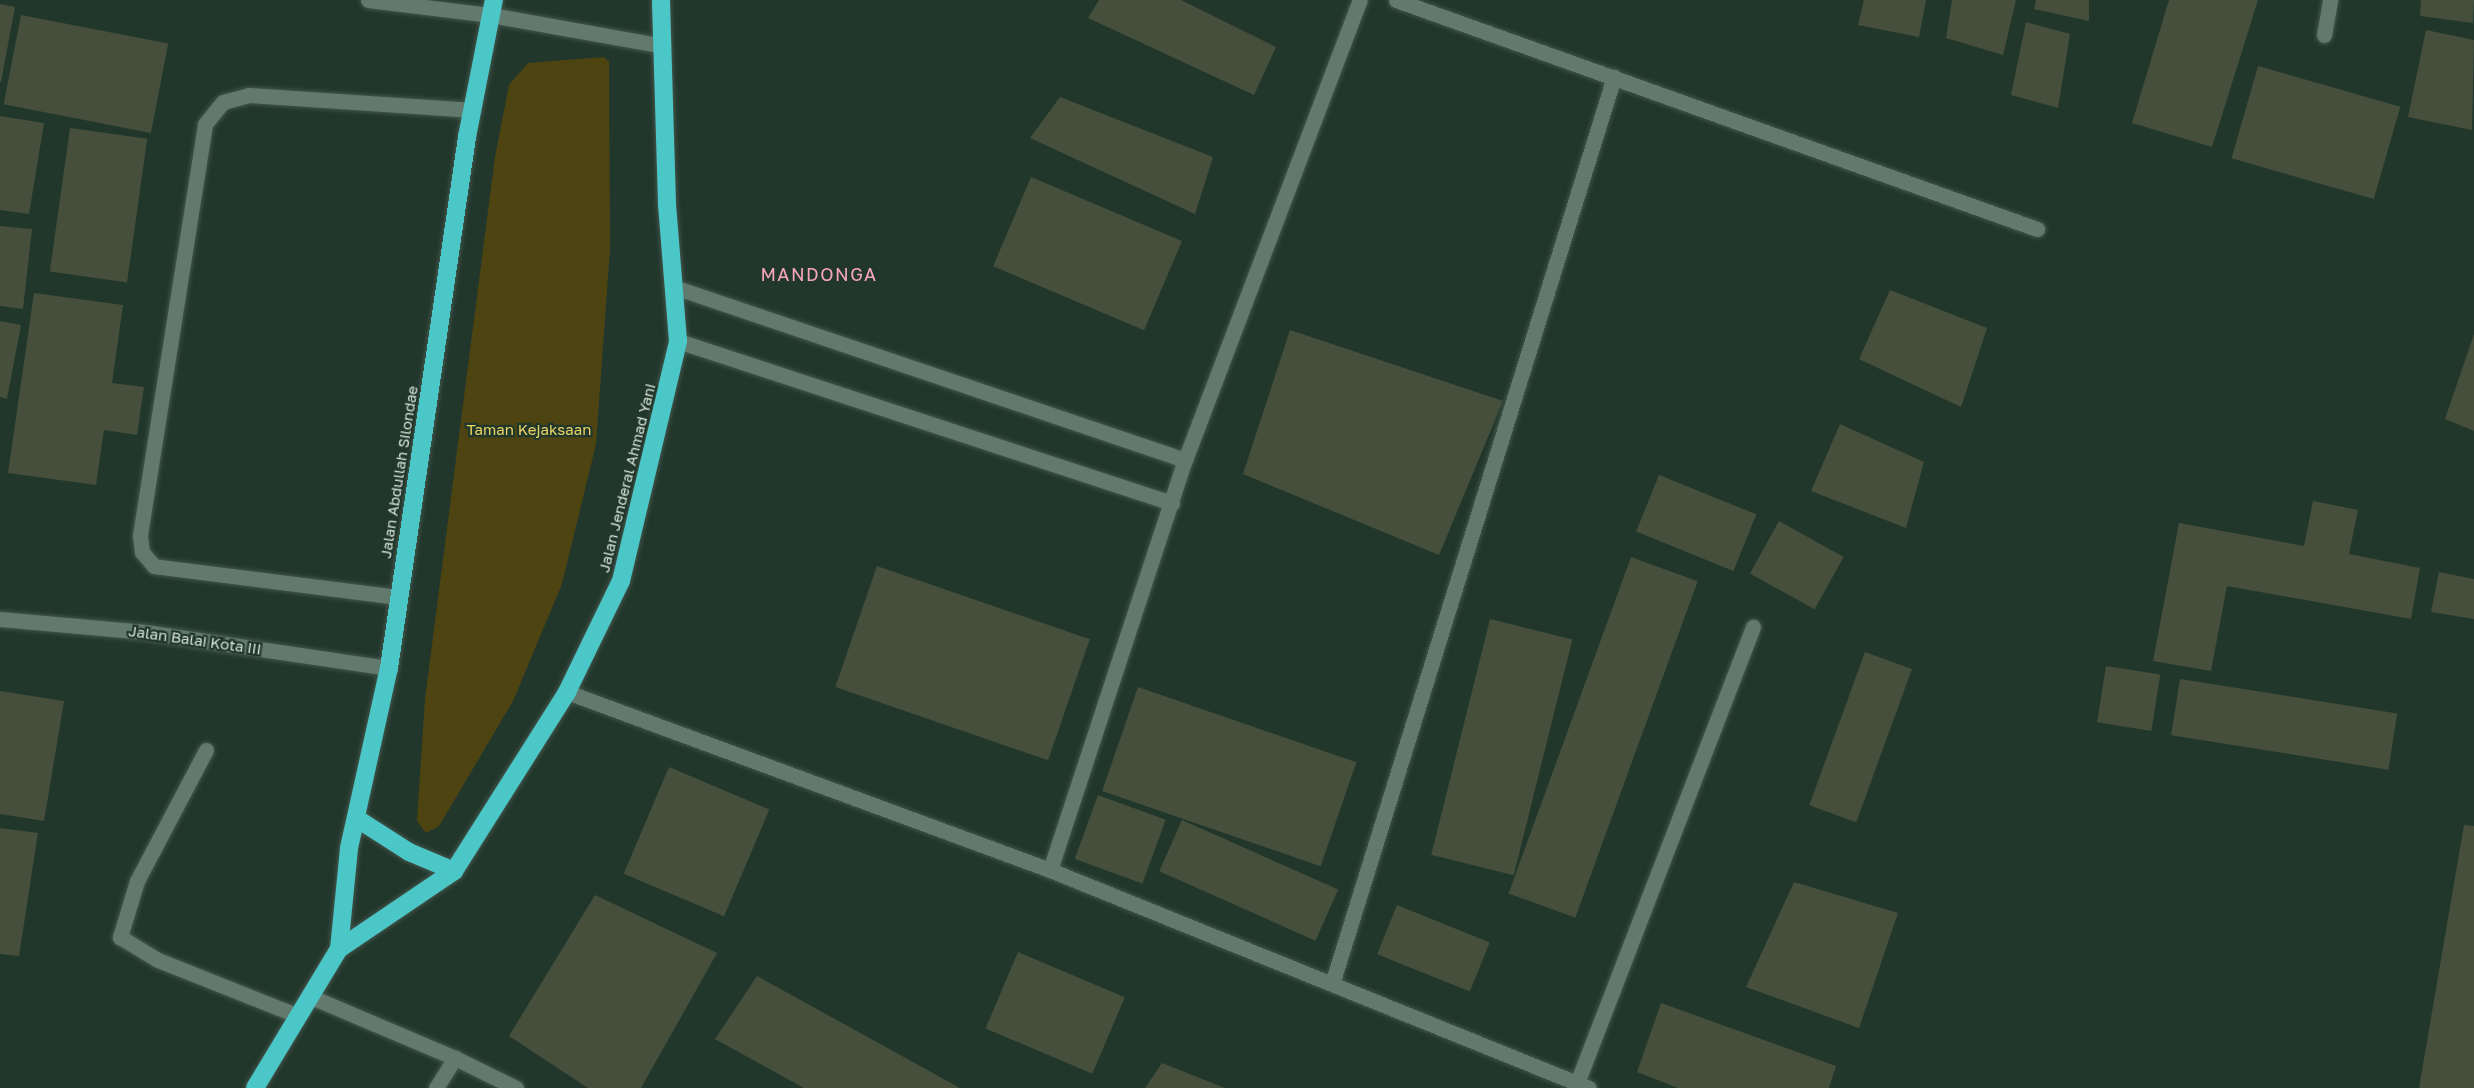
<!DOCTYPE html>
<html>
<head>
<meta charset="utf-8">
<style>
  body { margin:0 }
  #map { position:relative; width:2474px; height:1088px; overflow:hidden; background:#22372c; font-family:"Golos Text",sans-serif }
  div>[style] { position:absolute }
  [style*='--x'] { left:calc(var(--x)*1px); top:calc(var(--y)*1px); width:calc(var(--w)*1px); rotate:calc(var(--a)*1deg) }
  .green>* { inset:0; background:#4e4411 }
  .building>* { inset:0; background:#454f3c; transform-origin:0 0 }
  .roads { filter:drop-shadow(0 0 2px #42554c) drop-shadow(0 0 2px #42554c) }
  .lane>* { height:15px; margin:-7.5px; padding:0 7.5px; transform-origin:7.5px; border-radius:7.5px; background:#62796d }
  .street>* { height:15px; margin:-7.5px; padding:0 7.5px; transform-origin:7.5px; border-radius:7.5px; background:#62796d }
  .highway>* { height:18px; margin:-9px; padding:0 9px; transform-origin:9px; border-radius:9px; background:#4bc7c7 }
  span { translate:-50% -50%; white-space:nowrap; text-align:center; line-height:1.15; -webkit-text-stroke:4.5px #22372c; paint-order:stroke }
  .park-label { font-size:15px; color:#ead465 }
  .street-label { font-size:15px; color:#d4e1da }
  .quarter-label { font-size:18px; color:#f7a6bd; letter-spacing:1.5px }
</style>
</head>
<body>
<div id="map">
  <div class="green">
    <div style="clip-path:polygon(604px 57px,609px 62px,610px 249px,596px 444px,562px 584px,513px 701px,439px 826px,426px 833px,417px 821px,425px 699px,495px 157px,509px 85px,528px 63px)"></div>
  </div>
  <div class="building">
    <div style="clip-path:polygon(1099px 0,1181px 0,1276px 47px,1254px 95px,1088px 18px)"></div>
    <div style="clip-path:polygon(1864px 0,1926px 0,1919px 37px,1858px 25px)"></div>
    <div style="clip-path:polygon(1952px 0,2016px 0,2003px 55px,1946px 38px)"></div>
    <div style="clip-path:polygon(2036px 0,2089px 0,2089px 21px,2034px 9px)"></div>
    <div style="clip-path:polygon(2169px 0,2258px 0,2212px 147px,2132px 123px)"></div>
    <div style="clip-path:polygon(2421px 0,2474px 0,2473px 23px,2420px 16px)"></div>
    <div style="clip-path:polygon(0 4px,15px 7px,1px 82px,0 82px)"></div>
    <div style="left:21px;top:15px;width:150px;height:91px;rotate:11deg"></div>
    <div style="clip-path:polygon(2026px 22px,2070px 34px,2058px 108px,2011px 95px)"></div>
    <div style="clip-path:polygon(2426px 30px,2474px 40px,2472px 130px,2408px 117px)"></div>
    <div style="left:2258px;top:66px;width:148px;height:96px;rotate:16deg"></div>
    <div style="clip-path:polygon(1060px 97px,1213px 157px,1195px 214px,1030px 138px)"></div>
    <div style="clip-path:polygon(0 116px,44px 123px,29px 214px,0 210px)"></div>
    <div style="left:70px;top:128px;width:78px;height:145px;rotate:8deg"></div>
    <div style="left:1031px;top:177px;width:164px;height:97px;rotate:23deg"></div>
    <div style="clip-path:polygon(0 226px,32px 229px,23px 309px,0 306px)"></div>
    <div style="clip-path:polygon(1890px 290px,1987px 328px,1961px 407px,1859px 359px)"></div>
    <div style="clip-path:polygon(34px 293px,123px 305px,112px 383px,144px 387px,137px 435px,104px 430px,96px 485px,8px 473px)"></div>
    <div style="clip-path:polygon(0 321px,21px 325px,7px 399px,0 397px)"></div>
    <div style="clip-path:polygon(1290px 330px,1503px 401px,1439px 555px,1243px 474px)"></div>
    <div style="clip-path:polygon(2474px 334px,2474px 431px,2445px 419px)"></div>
    <div style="clip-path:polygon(1840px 424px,1924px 462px,1906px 528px,1811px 491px)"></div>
    <div style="left:1659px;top:475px;width:105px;height:61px;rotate:22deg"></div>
    <div style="clip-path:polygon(2313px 501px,2358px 510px,2349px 554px,2420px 568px,2411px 619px,2227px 586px,2211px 671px,2153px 661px,2179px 523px,2304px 546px)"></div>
    <div style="left:1779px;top:521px;width:74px;height:60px;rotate:29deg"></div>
    <div style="left:1631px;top:557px;width:71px;height:358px;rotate:20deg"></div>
    <div style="left:877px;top:566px;width:225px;height:128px;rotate:19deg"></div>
    <div style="clip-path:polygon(2439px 572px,2474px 579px,2474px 619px,2431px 612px)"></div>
    <div style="left:1490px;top:619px;width:85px;height:243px;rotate:14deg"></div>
    <div style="left:1865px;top:652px;width:50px;height:163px;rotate:20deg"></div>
    <div style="left:2106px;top:666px;width:55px;height:57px;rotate:9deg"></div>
    <div style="left:2180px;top:679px;width:220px;height:57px;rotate:9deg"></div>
    <div style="left:1138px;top:687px;width:231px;height:110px;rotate:19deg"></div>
    <div style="clip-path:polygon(0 691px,64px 701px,44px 821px,0 814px)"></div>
    <div style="left:669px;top:767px;width:109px;height:116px;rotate:23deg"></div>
    <div style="left:1098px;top:795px;width:72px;height:68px;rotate:20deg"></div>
    <div style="left:1182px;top:820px;width:171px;height:56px;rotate:24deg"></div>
    <div style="clip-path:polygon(2464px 825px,2474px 826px,2474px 1088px,2419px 1088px)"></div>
    <div style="clip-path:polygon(0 828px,38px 833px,19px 956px,0 954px)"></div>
    <div style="clip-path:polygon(1794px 882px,1898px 913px,1859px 1028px,1746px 987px)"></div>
    <div style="clip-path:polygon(595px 895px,717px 953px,641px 1088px,588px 1088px,509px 1036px)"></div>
    <div style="left:1397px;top:905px;width:100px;height:53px;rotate:22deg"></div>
    <div style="left:1018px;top:952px;width:116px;height:83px;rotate:23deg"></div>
    <div style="clip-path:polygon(757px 976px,960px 1088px,804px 1088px,715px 1039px)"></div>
    <div style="clip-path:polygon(1661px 1003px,1836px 1066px,1829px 1088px,1678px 1088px,1637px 1072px)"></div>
    <div style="clip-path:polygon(1162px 1063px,1225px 1088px,1145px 1088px)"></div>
  </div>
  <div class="roads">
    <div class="lane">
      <div style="--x:1396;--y:0;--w:681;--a:19.66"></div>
      <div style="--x:674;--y:287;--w:539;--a:18.7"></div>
      <div style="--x:678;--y:341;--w:520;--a:18.16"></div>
      <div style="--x:398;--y:597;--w:246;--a:-172.8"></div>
      <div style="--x:154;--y:566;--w:18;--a:-131"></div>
      <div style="--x:142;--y:552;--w:17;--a:-97"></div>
      <div style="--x:140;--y:535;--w:416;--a:-81"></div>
      <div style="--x:205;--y:124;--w:28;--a:-51"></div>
      <div style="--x:223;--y:102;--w:27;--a:-15"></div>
      <div style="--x:249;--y:95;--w:225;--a:3.8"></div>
      <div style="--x:567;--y:692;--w:515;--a:20.23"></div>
      <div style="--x:1050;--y:870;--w:432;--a:-71.8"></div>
      <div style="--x:1185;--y:460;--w:492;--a:-69.2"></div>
      <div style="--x:206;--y:750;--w:148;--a:117.8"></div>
      <div style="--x:137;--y:881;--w:59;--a:106.9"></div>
      <div style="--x:120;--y:937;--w:44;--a:31.2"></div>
      <div style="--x:158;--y:960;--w:149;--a:21.7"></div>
      <div style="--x:1050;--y:870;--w:581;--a:22.02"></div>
      <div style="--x:1332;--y:984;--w:950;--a:-72.73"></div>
      <div style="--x:309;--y:996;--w:159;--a:23"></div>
      <div style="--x:1577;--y:1083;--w:489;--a:-68.9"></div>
      <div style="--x:436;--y:1088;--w:36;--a:-58"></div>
      <div style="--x:455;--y:1058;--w:68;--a:26.2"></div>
    </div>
    <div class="street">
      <div style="--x:368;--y:0;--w:124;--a:7"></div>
      <div style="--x:491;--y:15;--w:175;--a:10.2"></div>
      <div style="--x:2324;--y:35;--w:36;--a:-80"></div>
      <div style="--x:0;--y:619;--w:146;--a:5.1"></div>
      <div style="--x:145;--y:632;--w:247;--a:8.4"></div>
    </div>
    <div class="highway">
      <div style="--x:356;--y:818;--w:63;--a:32.7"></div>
      <div style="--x:409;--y:852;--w:49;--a:22.9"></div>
      <div style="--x:339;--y:949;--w:101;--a:-84.3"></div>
      <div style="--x:349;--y:848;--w:184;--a:-77.5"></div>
      <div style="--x:389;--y:668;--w:537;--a:-81.64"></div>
      <div style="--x:467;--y:137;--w:140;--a:-78.9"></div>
      <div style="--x:255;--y:1088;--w:162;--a:-58.9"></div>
      <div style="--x:339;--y:949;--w:139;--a:-34.1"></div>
      <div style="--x:454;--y:871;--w:212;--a:-57.7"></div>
      <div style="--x:567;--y:692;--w:123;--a:-64.1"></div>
      <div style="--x:621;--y:581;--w:247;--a:-76.6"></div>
      <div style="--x:678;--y:341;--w:137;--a:-94.6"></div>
      <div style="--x:667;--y:204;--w:204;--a:-91.7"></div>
    </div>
  </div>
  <div class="park-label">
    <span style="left:529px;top:430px">Taman Kejaksaan</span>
  </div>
  <div class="street-label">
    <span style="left:399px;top:472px;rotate:-81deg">Jalan Abdullah Silondae</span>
    <span style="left:627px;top:478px;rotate:-76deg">Jalan Jenderal Ahmad Yani</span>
    <span style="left:195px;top:640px;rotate:8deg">Jalan Balai Kota III</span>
  </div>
  <div class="quarter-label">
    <span style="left:819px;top:274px">MANDONGA</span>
  </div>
</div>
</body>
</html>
